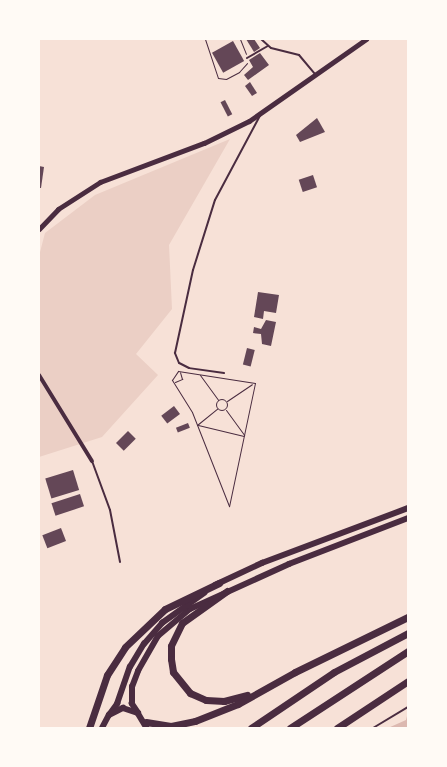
<!DOCTYPE html>
<html>
<head>
<meta charset="utf-8">
<style>
  body { margin:0 }
  #map { position:relative; width:447px; height:767px; overflow:hidden; background:#f7e1d7; font-family:Karla,sans-serif }
  div>[style] { position:absolute }
  [style*='--x'] { left:calc(var(--x)*1px); top:calc(var(--y)*1px); width:calc(var(--w)*1px); rotate:calc(var(--a)*1deg) }
  .green>* { inset:0; background:#ebcfc5 }
  .water>* { inset:0; background:#dcb8b0 }
  .building>* { inset:0; background:#644757; transform-origin:0 0 }
  .path>* { height:1px; margin:-0.5px; padding:0 0.5px; transform-origin:0.5px; border-radius:0.5px; background:#4a2c40 }
  .path>.ring { margin:-0.5px; padding:0; box-sizing:content-box; background:none; border:1px solid #4a2c40; border-radius:50% }
  .service>* { height:2px; margin:-1px; padding:0 1px; transform-origin:1px; border-radius:1px; background:#4a2c40 }
  .minor>* { height:4px; margin:-2px; padding:0 2px; transform-origin:2px; border-radius:2px; background:#4a2c40 }
  .tertiary>* { height:5px; margin:-2.5px; padding:0 2.5px; transform-origin:2.5px; border-radius:2.5px; background:#4a2c40 }
  .secondary>* { height:5.5px; margin:-2.75px; padding:0 2.75px; transform-origin:2.75px; border-radius:2.75px; background:#4a2c40 }
  .motorway>* { height:7px; margin:-3.5px; padding:0 3.5px; transform-origin:3.5px; border-radius:3.5px; background:#4a2c40 }
  span { translate:-50% -50%; white-space:nowrap; text-align:center; line-height:1.15; -webkit-text-stroke:4px #fffaf5; paint-order:stroke }
  .frame { position:absolute; inset:0; border:40px solid #fffaf5; pointer-events:none }
</style>
</head>
<body>
<div id="map">
  <div class="green">
    <div style="clip-path:polygon(230px 139px,169px 245px,172px 309px,136px 354px,158px 375px,102px 437px,39px 457px,39px 256px,45px 233px,95px 195px)"></div>
  </div>
  <div class="water">
    <div style="clip-path:polygon(408px 712px,408px 728px,388px 728px,406px 720px)"></div>
  </div>
  <div class="building">
    <div style="clip-path:polygon(246px 39px,254px 39px,260px 48px,254px 52px)"></div>
    <div style="left:233px;top:41px;width:23px;height:24px;rotate:61deg"></div>
    <div style="clip-path:polygon(260px 53px,269px 65px,248px 80px,244px 75px,253px 67px,249px 60px)"></div>
    <div style="clip-path:polygon(250px 82px,257px 93px,252px 96px,245px 86px)"></div>
    <div style="left:225px;top:100px;width:16px;height:5px;rotate:63deg"></div>
    <div style="clip-path:polygon(317px 118px,325px 132px,300px 142px,296px 135px)"></div>
    <div style="clip-path:polygon(39px 166px,44px 167px,41px 188px,39px 188px)"></div>
    <div style="left:313px;top:175px;width:13px;height:15px;rotate:72deg"></div>
    <div style="clip-path:polygon(258px 292px,279px 295px,276px 313px,264px 311px,263px 319px,254px 317px)"></div>
    <div style="clip-path:polygon(266px 320px,276px 322px,271px 346px,262px 344px,261px 334px,253px 333px,254px 327px,261px 329px)"></div>
    <div style="left:247px;top:348px;width:8px;height:17px;rotate:14deg"></div>
    <div style="left:174px;top:406px;width:10px;height:16px;rotate:53deg"></div>
    <div style="left:188px;top:423px;width:5px;height:13px;rotate:68deg"></div>
    <div style="left:128px;top:431px;width:11px;height:17px;rotate:45deg"></div>
    <div style="left:73px;top:470px;width:21px;height:29px;rotate:73deg"></div>
    <div style="left:80px;top:494px;width:13px;height:30px;rotate:72deg"></div>
    <div style="left:61px;top:528px;width:14px;height:20px;rotate:69deg"></div>
  </div>
  <div class="path">
    <div style="--x:205;--y:39;--w:41;--a:71.6"></div>
    <div style="--x:218;--y:78;--w:8;--a:7"></div>
    <div style="--x:226;--y:79;--w:15;--a:-28"></div>
    <div style="--x:239;--y:72;--w:12;--a:-48"></div>
    <div style="--x:240;--y:39;--w:16;--a:68"></div>
    <div style="--x:178;--y:371;--w:78;--a:8.9"></div>
    <div style="--x:255;--y:383;--w:126;--a:101.9"></div>
    <div style="--x:229;--y:506;--w:101;--a:-111.5"></div>
    <div style="--x:192;--y:412;--w:38;--a:-122"></div>
    <div style="--x:172;--y:380;--w:11;--a:-56"></div>
    <div style="--x:200;--y:375;--w:31;--a:54"></div>
    <div style="--x:175;--y:382;--w:8;--a:-23"></div>
    <div style="--x:182;--y:379;--w:7;--a:-106"></div>
    <div class="ring" style="left:216.5px;top:399.5px;width:10px;height:10px"></div>
    <div style="--x:227;--y:401;--w:30;--a:-34"></div>
    <div style="--x:226;--y:410;--w:31;--a:54"></div>
    <div style="--x:197;--y:425;--w:26;--a:-39"></div>
    <div style="--x:198;--y:425;--w:47;--a:13.4"></div>
  </div>
  <div class="service">
    <div style="--x:261;--y:39;--w:13;--a:42"></div>
    <div style="--x:271;--y:48;--w:29;--a:14"></div>
    <div style="--x:299;--y:55;--w:25;--a:50"></div>
    <div style="--x:247;--y:58;--w:24;--a:-30"></div>
    <div style="--x:224;--y:373;--w:35;--a:-172"></div>
    <div style="--x:189;--y:368;--w:11;--a:-153"></div>
    <div style="--x:179;--y:363;--w:11;--a:-112"></div>
    <div style="--x:175;--y:353;--w:85;--a:-77.8"></div>
    <div style="--x:193;--y:270;--w:73;--a:-72.6"></div>
    <div style="--x:215;--y:200;--w:98;--a:-61.9"></div>
    <div style="--x:92;--y:461;--w:52;--a:69.8"></div>
    <div style="--x:110;--y:510;--w:53;--a:79.1"></div>
    <div style="--x:373;--y:728;--w:41;--a:-31"></div>
  </div>
  <div class="minor">
    <div style="--x:39;--y:375;--w:101;--a:58.4"></div>
  </div>
  <div class="tertiary">
    <div style="--x:39;--y:229;--w:28;--a:-46"></div>
    <div style="--x:58;--y:209;--w:50;--a:-32.7"></div>
    <div style="--x:100;--y:182;--w:111;--a:-20.6"></div>
    <div style="--x:204;--y:143;--w:50;--a:-26.1"></div>
    <div style="--x:249;--y:121;--w:143;--a:-35"></div>
  </div>
  <div class="secondary">
    <div style="--x:215;--y:585;--w:52;--a:-25.1"></div>
    <div style="--x:262;--y:563;--w:156;--a:-20.6"></div>
    <div style="--x:138;--y:713;--w:11;--a:-124"></div>
    <div style="--x:132;--y:704;--w:17;--a:-90"></div>
    <div style="--x:132;--y:687;--w:17;--a:-69"></div>
    <div style="--x:138;--y:671;--w:40;--a:-60.3"></div>
    <div style="--x:158;--y:636;--w:42;--a:-40.2"></div>
    <div style="--x:190;--y:609;--w:109;--a:-24.4"></div>
    <div style="--x:289;--y:564;--w:128;--a:-21.1"></div>
    <div style="--x:109;--y:715;--w:14;--a:-54"></div>
    <div style="--x:117;--y:704;--w:39;--a:-71"></div>
    <div style="--x:130;--y:667;--w:27;--a:-59"></div>
    <div style="--x:144;--y:644;--w:28;--a:-49"></div>
    <div style="--x:162;--y:623;--w:52;--a:-35.5"></div>
    <div style="--x:102;--y:728;--w:15;--a:-62"></div>
    <div style="--x:109;--y:715;--w:16;--a:-27"></div>
    <div style="--x:123;--y:708;--w:16;--a:18"></div>
    <div style="--x:138;--y:713;--w:17;--a:59"></div>
  </div>
  <div class="motorway">
    <div style="--x:227;--y:591;--w:55;--a:144.6"></div>
    <div style="--x:182;--y:623;--w:25;--a:116"></div>
    <div style="--x:171;--y:646;--w:13;--a:90"></div>
    <div style="--x:171;--y:659;--w:13;--a:81"></div>
    <div style="--x:173;--y:672;--w:27;--a:51"></div>
    <div style="--x:190;--y:693;--w:17;--a:24"></div>
    <div style="--x:206;--y:700;--w:18;--a:3"></div>
    <div style="--x:224;--y:701;--w:24;--a:-15"></div>
    <div style="--x:146;--y:722;--w:25;--a:9"></div>
    <div style="--x:171;--y:726;--w:25;--a:-12"></div>
    <div style="--x:195;--y:721;--w:46;--a:-21.6"></div>
    <div style="--x:238;--y:704;--w:65;--a:-29.3"></div>
    <div style="--x:295;--y:672;--w:126;--a:-26"></div>
    <div style="--x:89;--y:728;--w:56;--a:-71.2"></div>
    <div style="--x:107;--y:675;--w:33;--a:-57"></div>
    <div style="--x:125;--y:647;--w:55;--a:-43.5"></div>
    <div style="--x:165;--y:609;--w:60;--a:-25.7"></div>
    <div style="--x:251;--y:728;--w:100;--a:-34"></div>
    <div style="--x:334;--y:672;--w:84;--a:-27.8"></div>
    <div style="--x:290;--y:728;--w:141;--a:-33.1"></div>
    <div style="--x:337;--y:728;--w:85;--a:-33.5"></div>
  </div>
  <div class="frame"></div>
</div>
</body>
</html>
